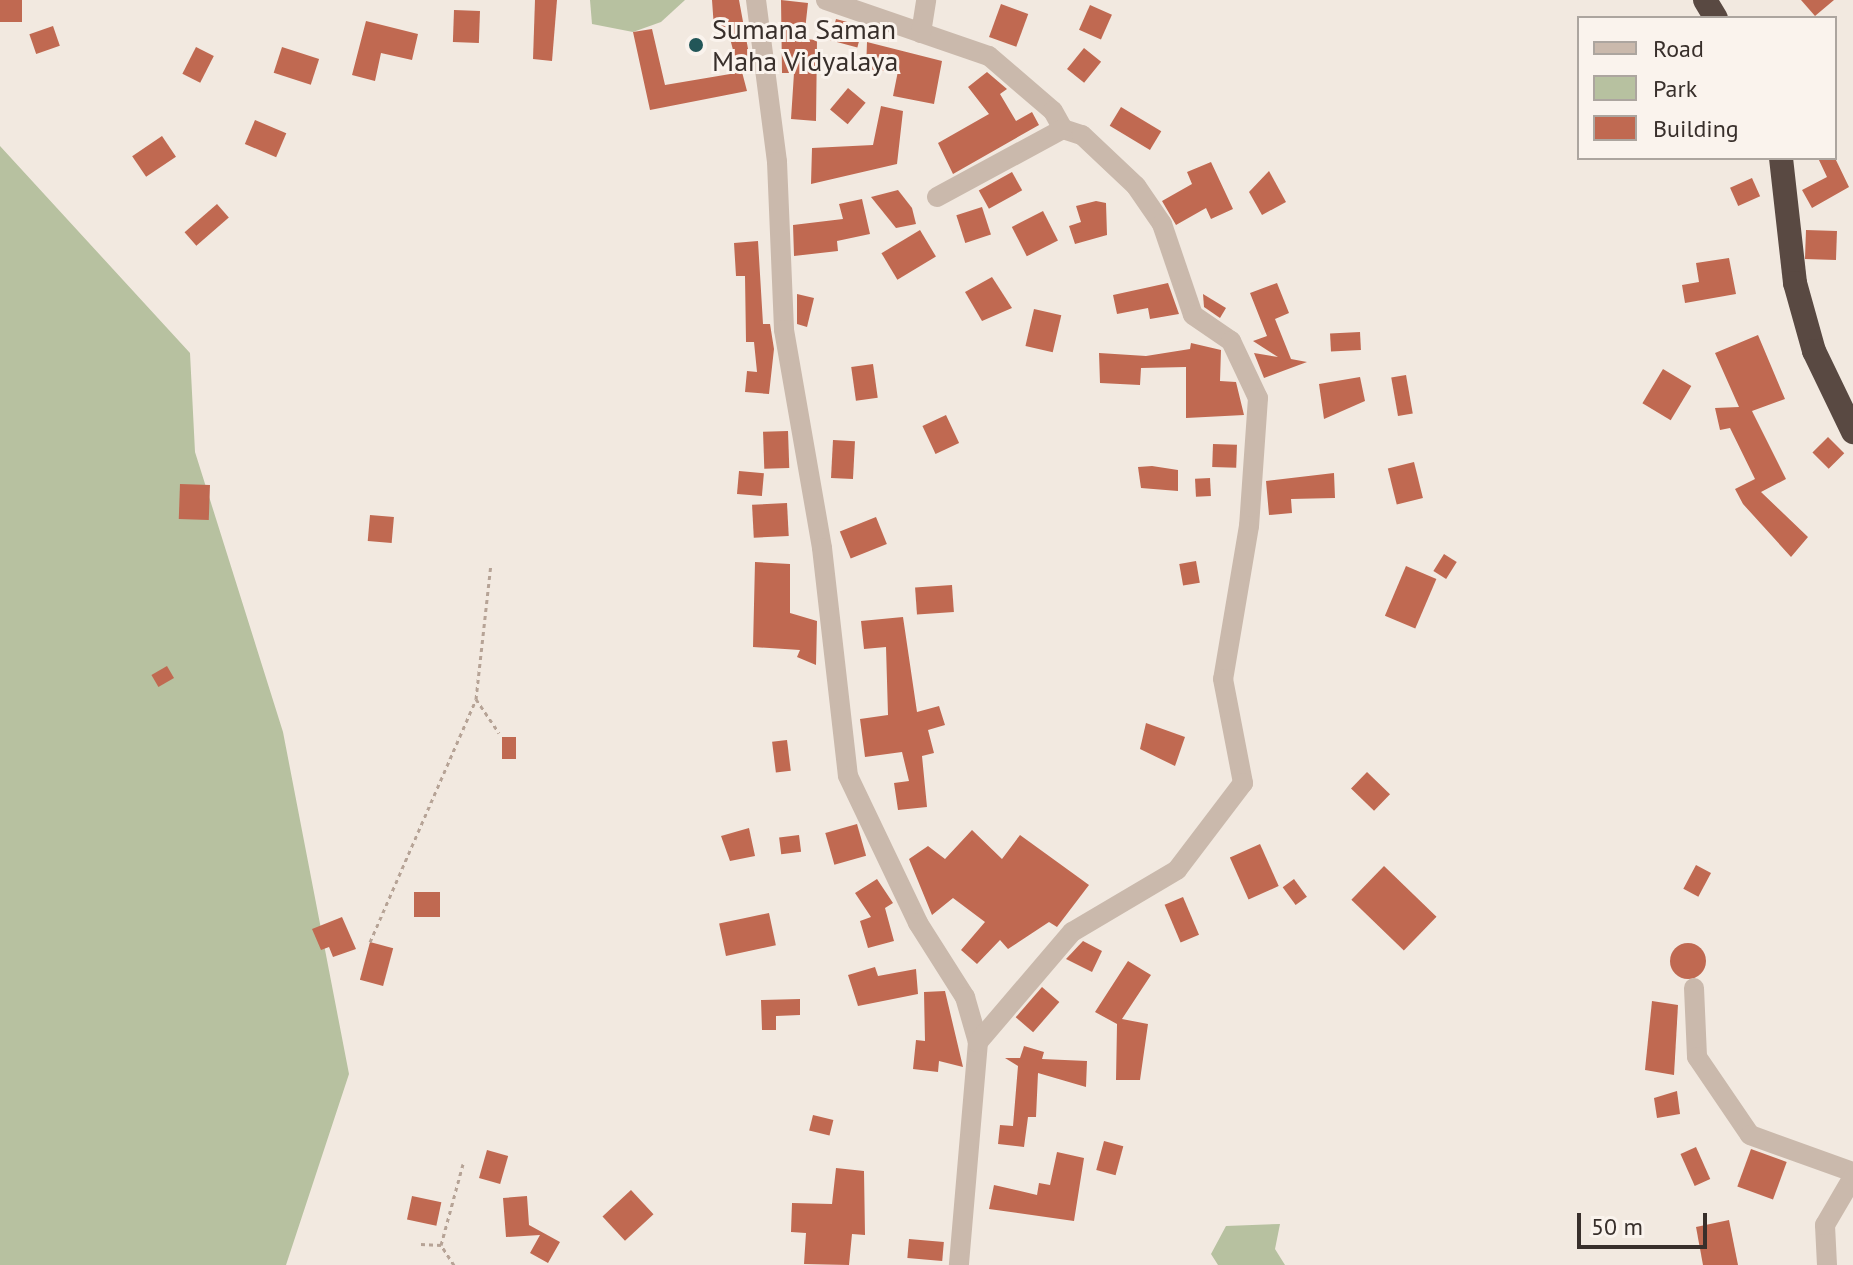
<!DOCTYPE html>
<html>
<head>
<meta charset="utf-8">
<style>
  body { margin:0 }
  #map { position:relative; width:1853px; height:1265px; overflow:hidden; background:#f2e9e0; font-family:"PT Sans",sans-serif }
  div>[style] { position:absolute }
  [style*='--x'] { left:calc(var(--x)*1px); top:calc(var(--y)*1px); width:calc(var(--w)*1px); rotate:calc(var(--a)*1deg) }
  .green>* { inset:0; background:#b7c1a0 }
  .building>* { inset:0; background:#c06951; transform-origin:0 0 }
  .round { border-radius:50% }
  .path>* { height:3px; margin-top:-1.5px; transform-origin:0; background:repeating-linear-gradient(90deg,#b6a396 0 4px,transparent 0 8px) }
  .minor>* { height:20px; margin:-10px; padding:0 10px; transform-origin:10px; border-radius:10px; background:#cab9ac }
  .highway>* { height:24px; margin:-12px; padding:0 12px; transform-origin:12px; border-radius:12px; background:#594942 }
  .dots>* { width:22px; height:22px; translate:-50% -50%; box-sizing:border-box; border:4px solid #faf3ed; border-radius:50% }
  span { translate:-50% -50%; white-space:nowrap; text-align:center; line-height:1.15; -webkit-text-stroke:6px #faf3ed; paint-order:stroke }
  .poi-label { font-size:28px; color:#382f2b }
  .left { translate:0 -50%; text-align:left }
  .legend { position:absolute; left:1577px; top:16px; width:260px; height:144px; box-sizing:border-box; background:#faf3ed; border:2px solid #aca59f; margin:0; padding:10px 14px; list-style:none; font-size:24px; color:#382f2b }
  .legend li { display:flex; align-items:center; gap:16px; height:40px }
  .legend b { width:40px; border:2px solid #aca59f }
  .scale { position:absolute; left:1577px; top:1213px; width:130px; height:36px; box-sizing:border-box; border:4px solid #382f2b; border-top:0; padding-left:10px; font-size:24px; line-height:28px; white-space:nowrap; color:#382f2b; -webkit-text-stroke:6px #faf3ed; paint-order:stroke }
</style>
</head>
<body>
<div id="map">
  <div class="green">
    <div style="clip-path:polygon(590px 0,685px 0,661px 22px,633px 32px,592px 24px)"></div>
    <div style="clip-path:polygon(0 146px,190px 353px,195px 452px,283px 732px,349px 1074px,286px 1265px,0 1265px)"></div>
    <div style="clip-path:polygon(1280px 1224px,1275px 1249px,1285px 1265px,1218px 1265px,1211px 1254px,1226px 1226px)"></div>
  </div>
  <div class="building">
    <div style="left:0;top:0;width:22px;height:22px"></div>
    <div style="clip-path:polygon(535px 0,557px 0,552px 61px,533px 59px)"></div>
    <div style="clip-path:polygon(712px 0,739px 0,751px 65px,738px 69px,727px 27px,714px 28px)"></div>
    <div style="clip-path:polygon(781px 0,808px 3px,804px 39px,817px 40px,816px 121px,791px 119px,794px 73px,782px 73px)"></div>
    <div style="clip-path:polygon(1801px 0,1834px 0,1815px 16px)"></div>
    <div style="left:1001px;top:4px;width:29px;height:35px;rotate:20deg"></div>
    <div style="left:1090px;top:5px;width:24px;height:27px;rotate:24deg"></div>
    <div style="left:454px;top:10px;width:26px;height:32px;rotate:2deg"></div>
    <div style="left:836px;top:19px;width:28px;height:22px;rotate:15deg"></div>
    <div style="clip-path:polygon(366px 21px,418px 34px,412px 60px,381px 53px,375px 81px,352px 75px)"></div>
    <div style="left:53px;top:26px;width:21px;height:25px;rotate:71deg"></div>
    <div style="clip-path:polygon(652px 29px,665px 85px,742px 72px,747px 91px,650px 110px,633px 32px)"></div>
    <div style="clip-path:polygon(867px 42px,942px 61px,934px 104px,893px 96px,898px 71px,866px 70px)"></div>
    <div style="left:196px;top:47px;width:20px;height:30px;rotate:27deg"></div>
    <div style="left:282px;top:47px;width:39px;height:27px;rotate:18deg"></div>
    <div style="left:1084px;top:48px;width:22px;height:27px;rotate:39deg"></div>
    <div style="clip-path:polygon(987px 72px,1007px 89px,1000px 94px,1016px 121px,1032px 112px,1039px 125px,953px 174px,938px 143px,989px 114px,968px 87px)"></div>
    <div style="left:848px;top:88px;width:23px;height:28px;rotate:40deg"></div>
    <div style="clip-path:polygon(881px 106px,903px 111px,897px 164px,811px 184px,812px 148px,873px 145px)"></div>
    <div style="left:1121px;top:107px;width:47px;height:22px;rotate:31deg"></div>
    <div style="left:255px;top:120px;width:34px;height:26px;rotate:23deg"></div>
    <div style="left:162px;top:136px;width:25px;height:36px;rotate:56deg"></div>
    <div style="clip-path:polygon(1818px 158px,1835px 158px,1849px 187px,1812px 208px,1802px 190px,1827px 177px)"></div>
    <div style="clip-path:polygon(1211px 162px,1233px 209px,1211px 219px,1206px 208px,1176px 225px,1162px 201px,1192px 184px,1187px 172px)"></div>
    <div style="clip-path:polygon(1269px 171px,1286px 202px,1262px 215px,1249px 192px)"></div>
    <div style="left:1012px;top:172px;width:21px;height:38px;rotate:61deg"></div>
    <div style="left:1752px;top:178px;width:20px;height:24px;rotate:66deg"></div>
    <div style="clip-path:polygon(898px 190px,912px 208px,916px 224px,896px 228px,871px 197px)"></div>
    <div style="clip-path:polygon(862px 199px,870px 234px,837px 241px,838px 251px,794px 256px,793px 225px,843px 219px,839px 204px)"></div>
    <div style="clip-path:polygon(1096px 201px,1106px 203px,1107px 235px,1075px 244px,1069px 226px,1081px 222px,1076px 206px)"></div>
    <div style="left:217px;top:204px;width:18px;height:43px;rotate:49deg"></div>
    <div style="left:982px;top:207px;width:29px;height:27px;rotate:72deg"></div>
    <div style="left:1043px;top:211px;width:33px;height:35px;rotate:63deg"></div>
    <div style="left:920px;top:230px;width:31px;height:45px;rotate:59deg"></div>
    <div style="left:1806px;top:230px;width:31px;height:29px;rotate:2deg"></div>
    <div style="clip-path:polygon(758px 241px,763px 324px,770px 324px,774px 349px,769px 394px,745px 392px,747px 371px,757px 372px,754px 342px,746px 342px,745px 276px,736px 276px,734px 243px)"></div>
    <div style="clip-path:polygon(1729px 258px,1736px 294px,1685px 303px,1682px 285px,1699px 282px,1696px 263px)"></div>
    <div style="clip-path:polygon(992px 277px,1012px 308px,982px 321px,965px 292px)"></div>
    <div style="clip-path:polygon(1168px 283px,1179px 314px,1150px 319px,1148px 308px,1117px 314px,1113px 295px)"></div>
    <div style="clip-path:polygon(1277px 283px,1289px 313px,1275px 319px,1291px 359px,1307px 362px,1264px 378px,1254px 353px,1278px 357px,1253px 341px,1267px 336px,1250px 293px)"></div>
    <div style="clip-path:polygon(797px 294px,814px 298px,807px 327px,797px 324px)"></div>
    <div style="clip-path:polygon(1203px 294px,1226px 308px,1220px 318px,1204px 307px)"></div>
    <div style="left:1034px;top:309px;width:28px;height:38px;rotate:13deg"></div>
    <div style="left:1360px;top:332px;width:18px;height:30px;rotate:87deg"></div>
    <div style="clip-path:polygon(1758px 335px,1785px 399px,1752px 411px,1786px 479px,1761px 492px,1808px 537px,1791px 557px,1743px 504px,1735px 489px,1755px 479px,1730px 428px,1720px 430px,1715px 408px,1739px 407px,1715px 353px)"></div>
    <div style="clip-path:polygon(1191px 343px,1221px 350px,1220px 381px,1236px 382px,1244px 415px,1186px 418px,1186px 367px,1141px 368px,1140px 385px,1100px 383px,1099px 353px,1146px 356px,1190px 349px)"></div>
    <div style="left:873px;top:364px;width:34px;height:22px;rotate:82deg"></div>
    <div style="left:1663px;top:369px;width:33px;height:40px;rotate:31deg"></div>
    <div style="left:1406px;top:375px;width:39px;height:15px;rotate:80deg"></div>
    <div style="clip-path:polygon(1360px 377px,1365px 401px,1324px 419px,1319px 384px)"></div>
    <div style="left:946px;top:415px;width:31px;height:26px;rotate:65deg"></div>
    <div style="left:788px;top:431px;width:37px;height:25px;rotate:88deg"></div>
    <div style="left:1828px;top:437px;width:23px;height:22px;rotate:45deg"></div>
    <div style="left:833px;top:440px;width:22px;height:38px;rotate:3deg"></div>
    <div style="left:1213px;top:444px;width:24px;height:23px;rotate:2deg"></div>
    <div style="left:1414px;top:462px;width:37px;height:27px;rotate:76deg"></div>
    <div style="clip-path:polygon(1152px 466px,1178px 470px,1178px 491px,1141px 488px,1138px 467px)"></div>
    <div style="left:739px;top:471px;width:25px;height:23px;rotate:5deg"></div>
    <div style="clip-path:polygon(1334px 473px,1335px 498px,1291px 499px,1292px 513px,1269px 515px,1266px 481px)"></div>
    <div style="left:1210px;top:478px;width:18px;height:15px;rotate:87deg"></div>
    <div style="left:180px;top:484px;width:30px;height:35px;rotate:2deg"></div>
    <div style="left:787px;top:503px;width:33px;height:35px;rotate:87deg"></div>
    <div style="left:370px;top:515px;width:24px;height:26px;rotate:5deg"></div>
    <div style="left:876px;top:517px;width:29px;height:39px;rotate:68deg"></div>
    <div style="left:1444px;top:554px;width:15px;height:20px;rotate:32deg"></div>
    <div style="left:1196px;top:561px;width:22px;height:17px;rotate:80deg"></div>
    <div style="clip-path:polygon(755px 562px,790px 564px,790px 613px,817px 621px,816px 665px,797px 657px,800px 650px,753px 647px)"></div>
    <div style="left:1406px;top:566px;width:33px;height:54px;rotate:23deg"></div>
    <div style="left:952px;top:585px;width:27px;height:37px;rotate:86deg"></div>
    <div style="clip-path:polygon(903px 617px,917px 712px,939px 706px,945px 725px,928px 730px,934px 753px,922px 756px,927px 807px,898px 810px,894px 783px,909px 781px,902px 752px,865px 757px,860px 719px,888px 715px,886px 647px,864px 649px,861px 621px)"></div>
    <div style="left:167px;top:666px;width:14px;height:18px;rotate:60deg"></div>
    <div style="clip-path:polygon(1146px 723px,1185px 737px,1175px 766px,1140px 749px)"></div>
    <div style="left:502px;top:737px;width:14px;height:22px"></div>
    <div style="left:787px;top:740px;width:31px;height:15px;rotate:83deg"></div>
    <div style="left:1367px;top:772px;width:32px;height:23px;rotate:44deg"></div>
    <div style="left:857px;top:824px;width:33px;height:33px;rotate:74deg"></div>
    <div style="clip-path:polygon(749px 828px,755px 856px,730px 861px,721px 836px)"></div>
    <div style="clip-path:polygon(972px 830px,1002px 859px,1020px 835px,1089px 885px,1057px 927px,1049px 922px,1008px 949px,1000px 940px,977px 964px,961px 950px,985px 922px,953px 898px,932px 915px,909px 859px,928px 846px,945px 859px)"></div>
    <div style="left:799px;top:835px;width:17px;height:20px;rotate:83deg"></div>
    <div style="left:1260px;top:844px;width:46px;height:33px;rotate:66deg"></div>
    <div style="left:1696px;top:865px;width:17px;height:27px;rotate:28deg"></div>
    <div style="left:1384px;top:866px;width:73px;height:47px;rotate:44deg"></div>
    <div style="clip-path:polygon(877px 879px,893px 903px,885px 908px,894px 941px,868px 948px,860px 921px,871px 917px,855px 893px)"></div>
    <div style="left:1294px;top:879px;width:22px;height:14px;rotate:54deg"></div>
    <div style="left:414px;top:892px;width:26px;height:25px"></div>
    <div style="left:1183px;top:897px;width:41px;height:20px;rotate:67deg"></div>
    <div style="left:769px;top:913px;width:33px;height:51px;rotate:78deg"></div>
    <div style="clip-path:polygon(342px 917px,356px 949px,333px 957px,329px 947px,321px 950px,312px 929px)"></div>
    <div style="clip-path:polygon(1083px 941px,1102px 951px,1092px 972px,1066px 959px)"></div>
    <div style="left:370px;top:942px;width:24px;height:39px;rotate:15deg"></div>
    <div class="round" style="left:1670px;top:943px;width:36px;height:36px"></div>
    <div style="clip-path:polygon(1128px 961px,1151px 975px,1122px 1019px,1148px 1024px,1140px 1080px,1116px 1080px,1117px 1024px,1095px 1012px)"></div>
    <div style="clip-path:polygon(875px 967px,878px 976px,916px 969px,918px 994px,858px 1006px,848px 975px)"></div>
    <div style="left:1042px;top:987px;width:23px;height:40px;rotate:41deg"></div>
    <div style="clip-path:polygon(945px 991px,963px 1067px,939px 1061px,938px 1072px,913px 1069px,916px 1040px,925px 1041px,924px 992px)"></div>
    <div style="clip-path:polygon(800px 999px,800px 1015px,776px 1016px,776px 1030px,762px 1030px,761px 1000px)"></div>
    <div style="clip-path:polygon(1652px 1001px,1678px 1005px,1674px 1075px,1645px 1070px)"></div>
    <div style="clip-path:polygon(1024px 1046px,1044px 1052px,1042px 1059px,1087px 1061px,1086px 1087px,1038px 1073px,1036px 1117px,1028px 1117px,1024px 1147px,998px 1144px,1000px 1125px,1013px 1126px,1018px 1066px,1005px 1058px,1020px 1058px)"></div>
    <div style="clip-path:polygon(1677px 1091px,1680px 1114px,1657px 1118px,1654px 1098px)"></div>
    <div style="left:813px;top:1115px;width:21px;height:16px;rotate:14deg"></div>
    <div style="left:1104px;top:1141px;width:20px;height:30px;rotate:15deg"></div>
    <div style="left:1696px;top:1147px;width:35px;height:17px;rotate:66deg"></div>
    <div style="left:1751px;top:1149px;width:38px;height:40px;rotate:20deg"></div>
    <div style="left:487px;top:1150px;width:22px;height:29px;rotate:16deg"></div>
    <div style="clip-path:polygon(1057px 1152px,1084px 1158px,1074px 1221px,989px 1209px,994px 1185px,1037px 1195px,1039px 1183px,1050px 1185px)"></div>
    <div style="clip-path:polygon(836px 1168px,864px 1171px,865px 1235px,852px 1234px,849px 1265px,804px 1264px,806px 1233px,791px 1232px,792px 1203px,832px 1204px)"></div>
    <div style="left:631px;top:1190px;width:33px;height:39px;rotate:47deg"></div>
    <div style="left:412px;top:1196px;width:30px;height:24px;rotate:12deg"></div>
    <div style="clip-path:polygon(527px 1196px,529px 1225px,560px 1242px,548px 1263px,530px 1253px,540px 1235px,506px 1237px,503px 1198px)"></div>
    <div style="clip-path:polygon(1729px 1220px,1738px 1265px,1703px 1265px,1696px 1227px)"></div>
    <div style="left:909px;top:1239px;width:35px;height:19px;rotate:5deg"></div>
  </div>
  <div class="path">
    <div style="--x:476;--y:699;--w:41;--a:55.9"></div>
    <div style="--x:370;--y:942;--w:265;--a:-66.4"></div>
    <div style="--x:476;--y:699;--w:136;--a:-83.7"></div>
    <div style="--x:421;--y:1244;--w:20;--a:3"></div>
    <div style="--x:454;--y:1265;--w:24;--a:-123"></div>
    <div style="--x:441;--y:1245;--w:84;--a:-74.8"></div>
  </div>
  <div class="minor">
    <div style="--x:756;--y:0;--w:163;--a:82.6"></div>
    <div style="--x:777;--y:162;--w:168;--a:87.6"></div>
    <div style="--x:784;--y:330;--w:221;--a:80.1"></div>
    <div style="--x:822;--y:548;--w:229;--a:83.5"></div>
    <div style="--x:848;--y:776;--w:163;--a:64.5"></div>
    <div style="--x:918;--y:923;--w:88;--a:57.6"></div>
    <div style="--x:965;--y:997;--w:47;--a:73.9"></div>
    <div style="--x:978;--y:1042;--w:224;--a:94.9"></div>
    <div style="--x:826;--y:0;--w:172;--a:19"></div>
    <div style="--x:989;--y:56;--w:84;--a:40.7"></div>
    <div style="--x:1053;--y:111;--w:21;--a:61"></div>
    <div style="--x:1063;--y:129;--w:20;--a:18"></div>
    <div style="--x:1082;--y:135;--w:74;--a:43.4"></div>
    <div style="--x:1136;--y:186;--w:46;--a:55.6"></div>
    <div style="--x:1162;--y:224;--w:96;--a:71.2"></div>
    <div style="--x:1193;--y:315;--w:46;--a:34.4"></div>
    <div style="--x:1231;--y:341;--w:63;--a:64.7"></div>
    <div style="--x:1258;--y:398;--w:128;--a:94"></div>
    <div style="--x:1249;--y:526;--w:155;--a:99.6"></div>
    <div style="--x:1223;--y:679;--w:106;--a:79.1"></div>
    <div style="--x:1243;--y:783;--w:109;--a:127.2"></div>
    <div style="--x:1177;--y:870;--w:122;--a:149.4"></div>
    <div style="--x:1072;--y:932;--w:145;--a:130.5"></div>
    <div style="--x:921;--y:33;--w:33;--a:-81"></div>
    <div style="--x:937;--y:197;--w:143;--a:-28.4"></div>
    <div style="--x:1694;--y:988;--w:69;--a:87.5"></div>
    <div style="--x:1697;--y:1057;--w:94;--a:55.8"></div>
    <div style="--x:1750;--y:1135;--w:109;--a:19.8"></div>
    <div style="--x:1827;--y:1265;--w:40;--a:-92.9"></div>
    <div style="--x:1825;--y:1225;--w:56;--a:-59.7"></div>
  </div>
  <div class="highway">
    <div style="--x:1705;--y:0;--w:21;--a:59"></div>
    <div style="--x:1781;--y:158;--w:126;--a:83.6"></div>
    <div style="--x:1795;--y:283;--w:71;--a:74.4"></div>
    <div style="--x:1814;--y:351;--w:90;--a:64.3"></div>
  </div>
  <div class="dots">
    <div style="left:696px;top:45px;background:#225658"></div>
  </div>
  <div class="poi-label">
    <span class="left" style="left:712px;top:45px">Sumana Saman<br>Maha Vidyalaya</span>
  </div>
  <ul class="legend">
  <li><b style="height:10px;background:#cab9ac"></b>Road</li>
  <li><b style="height:22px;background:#b7c1a0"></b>Park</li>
  <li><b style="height:22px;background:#c06951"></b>Building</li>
  </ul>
  <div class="scale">50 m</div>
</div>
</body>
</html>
